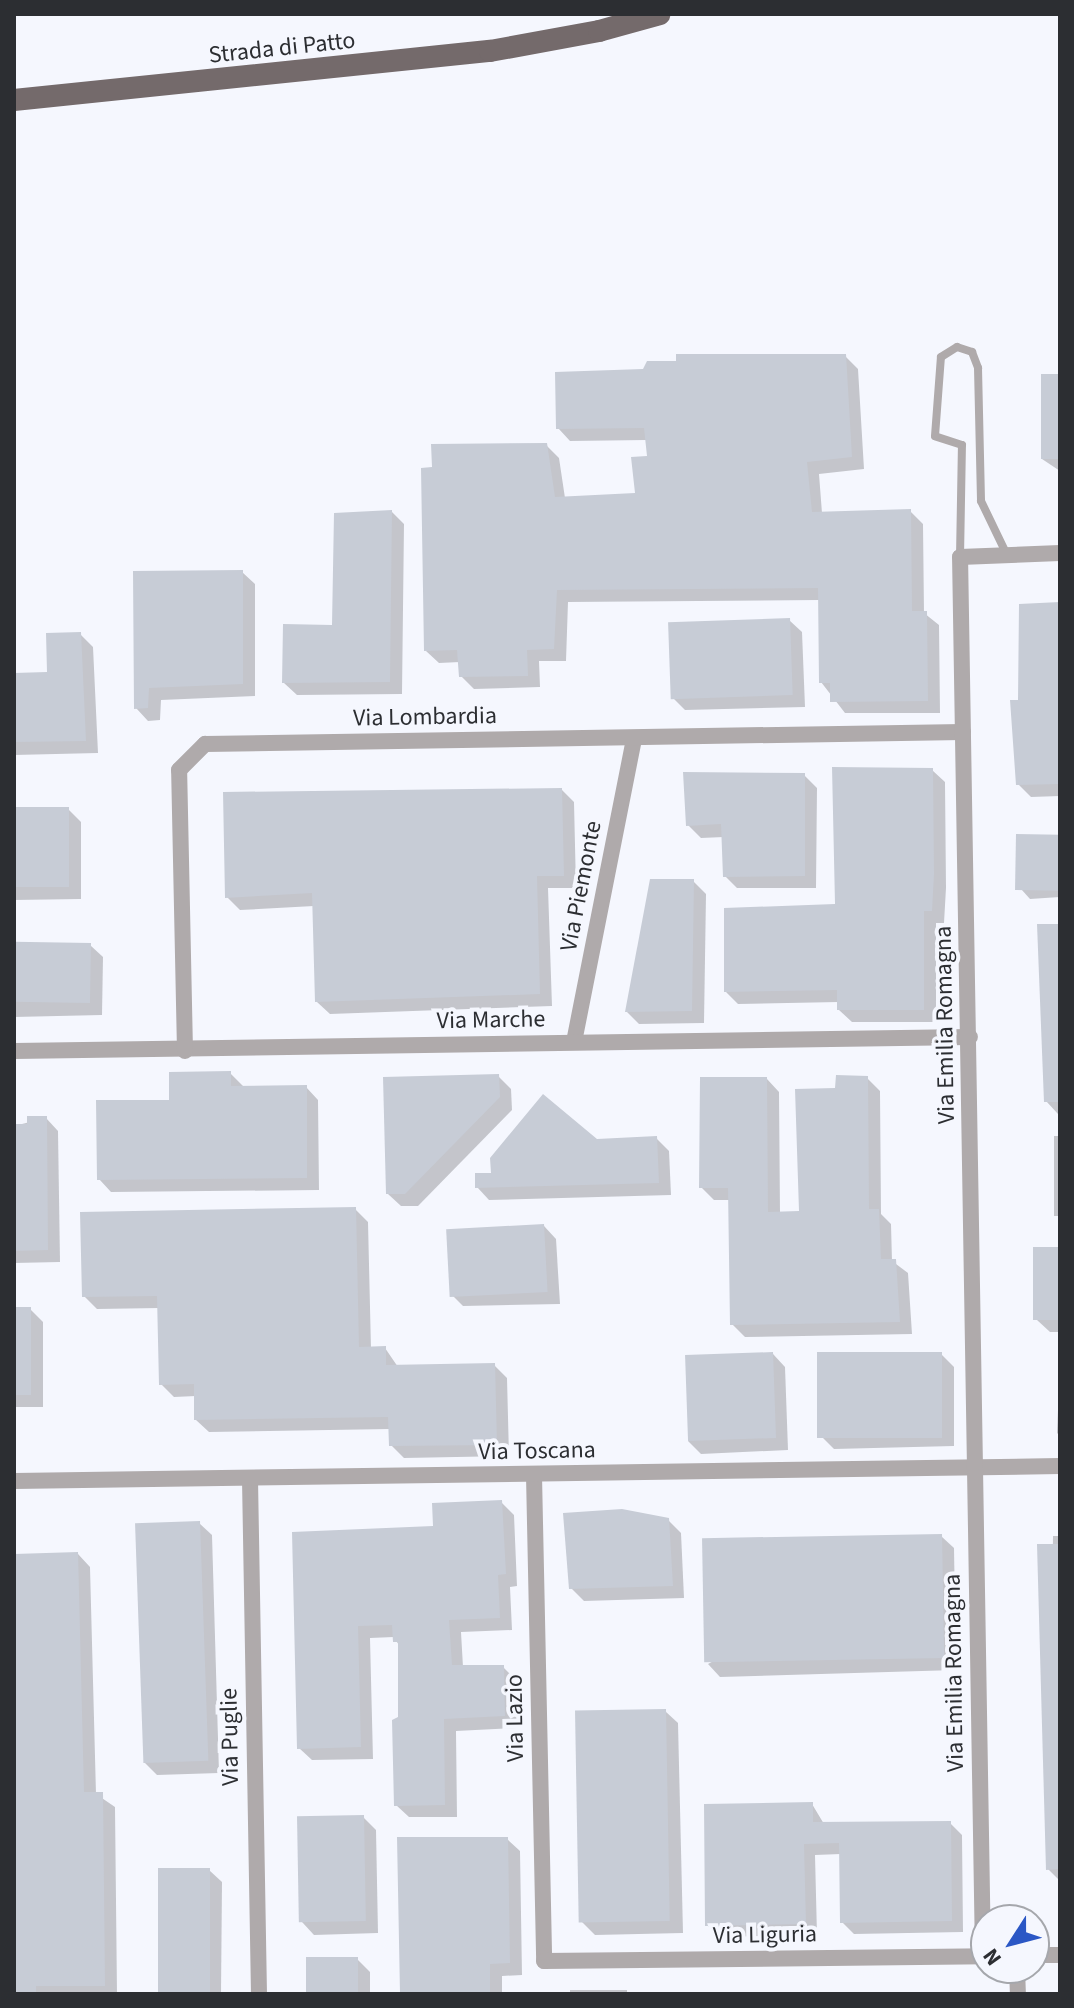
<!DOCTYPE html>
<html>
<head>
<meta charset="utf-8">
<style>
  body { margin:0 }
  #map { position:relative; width:1074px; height:2008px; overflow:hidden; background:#f5f7fe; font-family:"Source Sans 3",sans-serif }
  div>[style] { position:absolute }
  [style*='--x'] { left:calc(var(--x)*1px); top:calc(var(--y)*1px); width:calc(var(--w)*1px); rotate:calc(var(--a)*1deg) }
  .shadow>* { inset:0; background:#0003; transform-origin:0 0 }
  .building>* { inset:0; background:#c7ccd6; transform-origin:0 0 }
  .service>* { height:8px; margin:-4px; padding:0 4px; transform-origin:4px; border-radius:4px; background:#afaaab }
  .minor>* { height:16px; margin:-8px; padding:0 8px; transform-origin:8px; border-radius:8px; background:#afaaab }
  .primary>* { height:22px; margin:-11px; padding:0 11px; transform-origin:11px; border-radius:11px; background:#746a6b }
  span { translate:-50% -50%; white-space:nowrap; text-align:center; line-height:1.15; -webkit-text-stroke:8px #f5f7fe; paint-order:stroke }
  .street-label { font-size:24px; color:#2c2e32 }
  .frame { position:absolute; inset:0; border:16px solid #2c2e32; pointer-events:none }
  .north { position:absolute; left:970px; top:1904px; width:80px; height:80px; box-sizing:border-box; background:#f5f7fe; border:2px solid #a5a7ac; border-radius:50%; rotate:234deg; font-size:22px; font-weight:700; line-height:32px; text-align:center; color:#2c2e32 }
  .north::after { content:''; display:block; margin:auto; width:28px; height:36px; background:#2b57c5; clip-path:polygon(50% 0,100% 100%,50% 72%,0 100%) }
</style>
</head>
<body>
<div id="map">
  <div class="shadow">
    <div style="clip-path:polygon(845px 356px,858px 369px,864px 469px,819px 474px,822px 513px,910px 511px,923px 524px,924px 613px,939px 625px,940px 713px,845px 713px,821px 682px,820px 600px,568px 602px,566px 661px,539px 661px,540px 687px,474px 689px,461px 676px,460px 662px,439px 663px,426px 651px,546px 445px,559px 458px,565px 498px,637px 495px,649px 457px,647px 440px,570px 441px,558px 428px,644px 371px)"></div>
    <div style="clip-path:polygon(1060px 376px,1060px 471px,1042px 459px)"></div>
    <div style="clip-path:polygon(392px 512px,404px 524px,402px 694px,297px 695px,284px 683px,334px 627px)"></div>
    <div style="clip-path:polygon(242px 572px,255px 584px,255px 696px,161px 700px,160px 720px,148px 721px,136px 708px,135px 573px)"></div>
    <div style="clip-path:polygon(1060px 604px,1060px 796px,1031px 797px,1018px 784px,1020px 702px)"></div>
    <div style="clip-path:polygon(789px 620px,802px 632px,805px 707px,685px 710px,673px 698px)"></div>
    <div style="clip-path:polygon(80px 634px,93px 647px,98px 753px,14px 755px,14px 675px,49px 674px)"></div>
    <div style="clip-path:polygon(932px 770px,945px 782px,946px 888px,944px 923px,936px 923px,936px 1022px,852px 1022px,839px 1010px,839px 1002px,738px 1004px,726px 992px,837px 905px)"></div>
    <div style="clip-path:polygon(804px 775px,817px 788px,816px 888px,737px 888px,725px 876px,724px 837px,701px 838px,688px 825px)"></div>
    <div style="clip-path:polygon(562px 790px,574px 802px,576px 888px,548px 888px,552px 1006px,330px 1014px,317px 1002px,314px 906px,240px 910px,227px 897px)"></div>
    <div style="clip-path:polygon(68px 809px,81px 822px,81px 899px,14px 900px,14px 811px)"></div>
    <div style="clip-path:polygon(1060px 837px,1060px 897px,1030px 899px,1021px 889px)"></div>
    <div style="clip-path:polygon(693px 881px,706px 894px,704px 1023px,639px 1024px,627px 1012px)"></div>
    <div style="clip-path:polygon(1060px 925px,1060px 1114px,1058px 1114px,1046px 1101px)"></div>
    <div style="clip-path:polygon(90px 945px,103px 957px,102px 1015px,14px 1017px,14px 948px)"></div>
    <div style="clip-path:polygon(230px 1073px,243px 1086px,306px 1087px,318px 1100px,319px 1190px,111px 1192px,99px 1179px,171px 1102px)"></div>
    <div style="clip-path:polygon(498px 1076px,511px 1089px,512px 1110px,418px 1206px,401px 1206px,388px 1194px)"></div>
    <div style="clip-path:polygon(867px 1078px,880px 1091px,881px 1214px,891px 1224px,892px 1261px,908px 1273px,912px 1334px,745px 1337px,732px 1324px,730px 1200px,714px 1200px,701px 1187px,767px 1079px,779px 1092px,780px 1213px,801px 1213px)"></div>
    <div style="clip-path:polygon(46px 1118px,58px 1131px,60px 1262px,14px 1263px,14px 1126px)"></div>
    <div style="left:1054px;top:1136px;width:6px;height:80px"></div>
    <div style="clip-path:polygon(656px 1138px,669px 1151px,671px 1195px,489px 1200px,477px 1187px,493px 1175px,596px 1141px)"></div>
    <div style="clip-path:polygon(355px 1209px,368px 1222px,371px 1349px,385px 1348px,398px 1367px,494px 1365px,507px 1378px,509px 1456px,404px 1458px,391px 1445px,390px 1429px,209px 1432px,196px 1420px,196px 1396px,174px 1397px,161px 1384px,160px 1308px,97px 1309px,84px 1296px)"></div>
    <div style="clip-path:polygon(544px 1226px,556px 1239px,560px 1304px,463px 1306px,450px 1293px)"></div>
    <div style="clip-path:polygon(1060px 1249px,1060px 1332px,1050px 1332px,1037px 1320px)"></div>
    <div style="clip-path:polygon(14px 1309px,30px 1309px,43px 1322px,43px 1407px,14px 1407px)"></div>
    <div style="clip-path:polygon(773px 1354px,785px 1367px,788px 1450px,701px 1454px,688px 1441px)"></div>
    <div style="clip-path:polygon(941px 1354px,954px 1367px,954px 1446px,834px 1449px,822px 1437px)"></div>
    <div style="clip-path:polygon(1060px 1363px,1060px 1436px,1057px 1433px)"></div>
    <div style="clip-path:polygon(501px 1502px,514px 1515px,517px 1586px,510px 1587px,512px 1630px,461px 1632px,463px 1667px,503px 1667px,516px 1680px,517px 1728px,456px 1731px,457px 1817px,409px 1817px,396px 1805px,400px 1647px,394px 1637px,370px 1638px,373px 1759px,312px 1760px,299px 1748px,294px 1534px,435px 1528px)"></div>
    <div style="clip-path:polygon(668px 1520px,681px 1533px,684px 1598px,584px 1601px,571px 1588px)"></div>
    <div style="clip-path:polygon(199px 1523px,212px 1535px,219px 1773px,157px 1775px,144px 1762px)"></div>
    <div style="clip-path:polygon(941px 1536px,954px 1548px,956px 1670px,720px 1677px,708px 1664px)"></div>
    <div style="clip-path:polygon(1053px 1536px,1060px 1536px,1060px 1881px,1048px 1869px)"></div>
    <div style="clip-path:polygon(78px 1554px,90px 1567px,96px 1794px,115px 1807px,117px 1994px,14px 1994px,14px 1556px)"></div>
    <div style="clip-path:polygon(665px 1711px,678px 1723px,683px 1933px,595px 1935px,582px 1922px)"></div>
    <div style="clip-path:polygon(812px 1804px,824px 1824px,950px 1823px,962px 1835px,963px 1932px,854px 1934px,842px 1922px,841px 1854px,815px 1855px,817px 1935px,719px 1937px,707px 1925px)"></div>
    <div style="clip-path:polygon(363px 1817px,376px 1830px,378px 1933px,314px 1935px,302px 1922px)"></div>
    <div style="clip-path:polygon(507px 1839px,520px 1851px,522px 1975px,502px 1976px,502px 1994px,402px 1994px)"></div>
    <div style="clip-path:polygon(209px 1870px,222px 1882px,221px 1994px,161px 1994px)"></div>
    <div style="clip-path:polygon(357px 1959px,370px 1972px,370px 1994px,309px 1994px)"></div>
    <div style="left:570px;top:1990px;width:57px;height:4px"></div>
  </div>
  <div class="building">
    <div style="clip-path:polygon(676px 354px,846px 354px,852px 457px,807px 462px,812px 512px,911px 509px,912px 611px,927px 611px,928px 701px,830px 702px,830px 683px,819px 683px,818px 588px,557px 590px,554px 649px,527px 650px,528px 676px,459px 677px,457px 650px,424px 651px,421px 468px,432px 467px,431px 444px,547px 443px,555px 497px,635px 493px,631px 457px,647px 456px,644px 428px,556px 429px,555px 372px,643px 369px,647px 361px,676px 361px)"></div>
    <div style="left:1041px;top:374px;width:19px;height:85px"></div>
    <div style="clip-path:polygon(392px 510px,390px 682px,282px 683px,283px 624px,332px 625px,334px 513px)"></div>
    <div style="clip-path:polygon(243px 570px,243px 684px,149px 688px,148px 708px,134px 709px,133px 571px)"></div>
    <div style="clip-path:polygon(1060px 602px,1060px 784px,1016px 785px,1010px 700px,1018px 700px,1019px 604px)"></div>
    <div style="left:790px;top:618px;width:77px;height:122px;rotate:88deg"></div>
    <div style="clip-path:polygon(81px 632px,86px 741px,14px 742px,14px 673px,47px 672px,46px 633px)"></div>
    <div style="clip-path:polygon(832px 767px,933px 768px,934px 874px,932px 911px,924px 911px,924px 1010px,837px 1010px,837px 990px,724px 992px,724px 908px,835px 904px)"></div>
    <div style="clip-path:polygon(683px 772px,805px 773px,805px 876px,723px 877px,721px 824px,686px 826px)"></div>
    <div style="clip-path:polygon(562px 788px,564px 876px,537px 876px,540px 994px,315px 1002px,312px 893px,225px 898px,223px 792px)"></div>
    <div style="left:69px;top:807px;width:80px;height:55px;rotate:90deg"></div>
    <div style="left:1016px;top:834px;width:44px;height:56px;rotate:1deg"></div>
    <div style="clip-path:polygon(650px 879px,694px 879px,692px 1011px,625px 1012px)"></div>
    <div style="clip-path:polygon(1037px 924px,1060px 924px,1060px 1102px,1044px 1102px)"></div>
    <div style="left:91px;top:943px;width:60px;height:77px;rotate:91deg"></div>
    <div style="clip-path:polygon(231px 1071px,231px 1086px,307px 1085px,307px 1178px,97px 1180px,96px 1100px,169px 1100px,169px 1072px)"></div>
    <div style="clip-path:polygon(499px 1074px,500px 1097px,405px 1194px,386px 1194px,383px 1077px)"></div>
    <div style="clip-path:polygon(836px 1075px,868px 1076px,869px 1209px,879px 1209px,881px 1259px,896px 1259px,900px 1322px,730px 1325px,728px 1188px,699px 1188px,700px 1077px,767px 1077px,768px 1212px,799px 1211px,795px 1089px,835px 1088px)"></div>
    <div style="clip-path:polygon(543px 1094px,597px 1139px,657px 1136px,659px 1183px,475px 1188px,475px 1173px,491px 1173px,490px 1158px)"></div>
    <div style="clip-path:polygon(27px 1116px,47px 1116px,48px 1250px,14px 1251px,14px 1124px,27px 1124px)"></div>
    <div style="clip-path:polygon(356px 1207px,359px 1347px,386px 1346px,386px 1365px,495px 1363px,497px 1445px,389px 1446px,388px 1417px,194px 1420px,194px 1384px,159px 1385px,157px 1296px,82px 1297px,80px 1212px)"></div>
    <div style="left:544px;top:1224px;width:68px;height:98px;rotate:87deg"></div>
    <div style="left:1033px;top:1247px;width:27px;height:73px"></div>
    <div style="left:14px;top:1307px;width:17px;height:88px"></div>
    <div style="left:773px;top:1352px;width:86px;height:88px;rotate:88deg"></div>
    <div style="left:817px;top:1352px;width:125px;height:86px"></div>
    <div style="clip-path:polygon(502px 1500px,506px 1574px,498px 1575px,500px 1618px,449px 1620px,452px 1665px,504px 1665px,505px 1716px,444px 1719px,445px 1805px,394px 1806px,392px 1720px,398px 1717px,398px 1642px,393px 1642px,392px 1625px,358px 1626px,361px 1747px,297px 1749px,292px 1532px,433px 1526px,432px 1503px)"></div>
    <div style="clip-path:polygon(622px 1509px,669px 1518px,673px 1586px,569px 1589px,563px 1513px)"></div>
    <div style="left:200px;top:1521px;width:240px;height:65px;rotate:88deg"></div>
    <div style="left:942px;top:1534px;width:124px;height:240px;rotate:89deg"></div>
    <div style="clip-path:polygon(1037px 1544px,1060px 1544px,1060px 1869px,1046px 1870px)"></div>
    <div style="clip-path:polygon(78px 1552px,84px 1792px,103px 1792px,105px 1986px,36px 1986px,36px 1994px,14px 1994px,14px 1554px)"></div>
    <div style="left:666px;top:1709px;width:212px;height:91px;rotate:89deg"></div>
    <div style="clip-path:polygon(813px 1802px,813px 1822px,951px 1821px,952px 1921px,840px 1923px,839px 1843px,804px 1844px,806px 1924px,705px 1926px,704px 1804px)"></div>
    <div style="left:364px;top:1815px;width:106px;height:67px;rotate:89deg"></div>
    <div style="clip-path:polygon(397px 1837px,508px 1837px,510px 1963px,490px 1964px,490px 1994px,400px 1994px)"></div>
    <div style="left:158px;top:1868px;width:52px;height:126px"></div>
    <div style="left:306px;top:1957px;width:52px;height:37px"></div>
  </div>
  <div class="service">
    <div style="--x:960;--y:557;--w:112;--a:-89"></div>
    <div style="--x:962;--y:445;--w:28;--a:-162"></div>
    <div style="--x:935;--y:436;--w:79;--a:-85.7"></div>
    <div style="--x:941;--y:357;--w:19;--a:-32"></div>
    <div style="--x:957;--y:347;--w:16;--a:18"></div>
    <div style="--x:972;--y:352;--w:17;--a:69"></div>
    <div style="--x:978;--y:368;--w:133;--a:88.7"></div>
    <div style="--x:981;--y:501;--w:58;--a:64.3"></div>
  </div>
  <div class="minor">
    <div style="--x:574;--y:1042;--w:309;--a:-78.8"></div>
    <div style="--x:14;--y:1051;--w:956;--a:-0.84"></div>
    <div style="--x:185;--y:1051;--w:281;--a:-91.2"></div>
    <div style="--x:179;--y:770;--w:37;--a:-45"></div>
    <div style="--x:205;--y:744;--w:758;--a:-0.91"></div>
    <div style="--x:534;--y:1475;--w:486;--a:88.8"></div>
    <div style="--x:544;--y:1961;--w:442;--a:-0.6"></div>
    <div style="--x:250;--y:1479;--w:515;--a:89"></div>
    <div style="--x:14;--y:1481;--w:1046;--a:-0.82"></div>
    <div style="--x:1034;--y:1955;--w:26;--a:0"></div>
    <div style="--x:983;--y:1956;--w:1399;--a:-90.94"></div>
    <div style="--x:960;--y:557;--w:100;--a:-2.3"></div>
    <div style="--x:1017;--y:1968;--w:26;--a:88"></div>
  </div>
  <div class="primary">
    <div style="--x:14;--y:100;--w:479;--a:-5.9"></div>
    <div style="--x:490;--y:51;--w:111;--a:-10.4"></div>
    <div style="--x:599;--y:31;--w:63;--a:-15.6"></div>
  </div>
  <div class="street-label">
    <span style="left:282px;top:48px;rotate:-6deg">Strada di Patto</span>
    <span style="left:425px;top:717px;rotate:-1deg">Via Lombardia</span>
    <span style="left:581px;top:886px;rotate:-79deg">Via Piemonte</span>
    <span style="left:491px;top:1020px;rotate:-1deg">Via Marche</span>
    <span style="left:945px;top:1025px;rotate:-91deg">Via Emilia Romagna</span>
    <span style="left:537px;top:1451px;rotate:-1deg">Via Toscana</span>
    <span style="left:954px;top:1673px;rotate:-91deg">Via Emilia Romagna</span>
    <span style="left:515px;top:1718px;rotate:-91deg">Via Lazio</span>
    <span style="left:230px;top:1737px;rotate:-91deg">Via Puglie</span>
    <span style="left:765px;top:1935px;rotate:-1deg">Via Liguria</span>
  </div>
  <div class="frame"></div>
  <div class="north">N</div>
</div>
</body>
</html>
